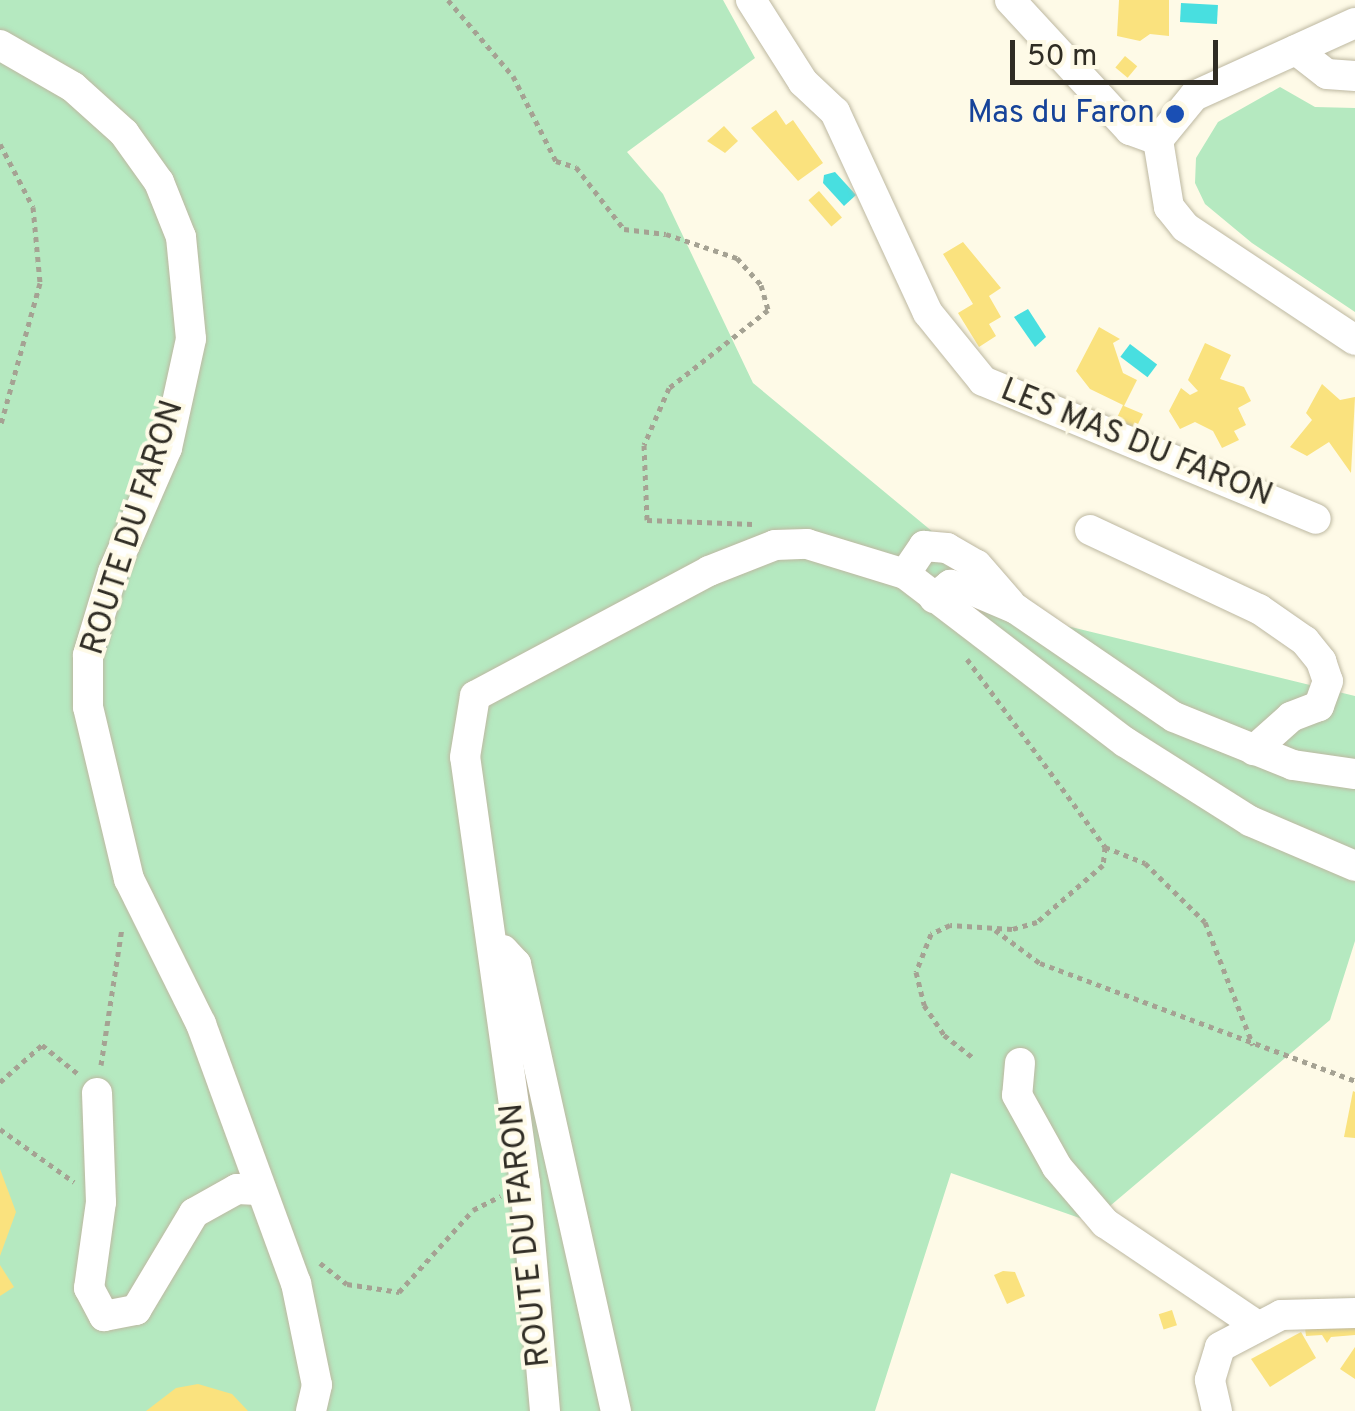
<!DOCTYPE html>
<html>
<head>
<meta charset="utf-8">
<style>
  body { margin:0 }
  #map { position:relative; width:1355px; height:1411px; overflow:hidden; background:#fefae7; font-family:Overpass,sans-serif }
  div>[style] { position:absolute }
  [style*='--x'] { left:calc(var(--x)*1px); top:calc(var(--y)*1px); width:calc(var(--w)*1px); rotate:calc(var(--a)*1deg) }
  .green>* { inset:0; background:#b5e9c0 }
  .water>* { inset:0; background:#48dfe0; transform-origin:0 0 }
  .building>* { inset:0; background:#fae27e; transform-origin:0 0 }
  .path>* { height:5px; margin-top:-2.5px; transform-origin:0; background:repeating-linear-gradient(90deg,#a5a293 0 5px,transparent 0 10px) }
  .roads { filter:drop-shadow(0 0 2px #bdb8a1) drop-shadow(0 0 2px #bdb8a1) }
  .minor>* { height:30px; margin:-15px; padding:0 15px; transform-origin:15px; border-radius:15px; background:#fff }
  .dots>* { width:28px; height:28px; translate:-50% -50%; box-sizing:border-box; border:5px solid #fefae7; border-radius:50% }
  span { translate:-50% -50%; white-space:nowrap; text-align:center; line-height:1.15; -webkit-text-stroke:8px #fefae7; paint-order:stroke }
  .transit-label { font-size:32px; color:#164399 }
  .right { translate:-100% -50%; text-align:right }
  .street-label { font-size:32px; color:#2f2c24 }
  .scale { position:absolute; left:1010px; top:40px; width:208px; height:45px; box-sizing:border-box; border:5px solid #2f2c24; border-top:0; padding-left:12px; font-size:30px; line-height:35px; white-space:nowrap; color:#2f2c24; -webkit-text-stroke:8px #fefae7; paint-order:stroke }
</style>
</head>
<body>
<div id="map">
  <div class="green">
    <div style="clip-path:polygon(0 0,723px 0,755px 58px,627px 152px,663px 194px,753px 383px,1038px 619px,1355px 696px,1355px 941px,1330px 1020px,1091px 1222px,951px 1173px,875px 1411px,0 1411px)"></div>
    <div style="clip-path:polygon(1280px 87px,1315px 107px,1355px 108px,1355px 312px,1252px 243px,1205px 204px,1195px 183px,1196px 158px,1218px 122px)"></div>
  </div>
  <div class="water">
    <div style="left:1181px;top:3px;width:37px;height:19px;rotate:3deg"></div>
    <div style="clip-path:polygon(835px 172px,856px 195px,844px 206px,823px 183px,824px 175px)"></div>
    <div style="clip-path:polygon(1028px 309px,1046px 337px,1035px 347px,1014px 317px)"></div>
    <div style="left:1130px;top:344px;width:34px;height:16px;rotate:37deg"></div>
  </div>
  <div class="building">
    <div style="clip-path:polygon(1119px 0,1169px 0,1169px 36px,1150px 34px,1140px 41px,1117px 36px)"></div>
    <div style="left:1125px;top:56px;width:16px;height:15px;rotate:40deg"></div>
    <div style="clip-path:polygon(776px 110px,786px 125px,793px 120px,823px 163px,798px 181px,751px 128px)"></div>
    <div style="clip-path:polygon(724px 126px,738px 141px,725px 153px,707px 141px)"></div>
    <div style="left:819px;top:191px;width:35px;height:14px;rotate:49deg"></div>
    <div style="clip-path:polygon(963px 242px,1001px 288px,989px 296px,1001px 317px,989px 324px,996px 336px,979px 347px,958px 313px,973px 304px,943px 254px)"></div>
    <div style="clip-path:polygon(1099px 327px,1120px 339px,1113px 343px,1123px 373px,1137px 380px,1124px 406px,1143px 414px,1134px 432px,1114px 424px,1123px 405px,1090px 389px,1076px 371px)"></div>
    <div style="clip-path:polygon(1205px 343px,1231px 355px,1220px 379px,1244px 387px,1251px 401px,1238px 408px,1246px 425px,1234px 431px,1239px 440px,1222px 448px,1213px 431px,1195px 422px,1180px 429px,1169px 411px,1181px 388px,1190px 395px,1198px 391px,1188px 380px)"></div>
    <div style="clip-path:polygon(1322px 384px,1340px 400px,1355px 397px,1351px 473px,1329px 442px,1307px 456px,1290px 447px,1312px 420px,1306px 413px)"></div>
    <div style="clip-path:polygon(1353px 1091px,1355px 1092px,1355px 1138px,1344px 1137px)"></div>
    <div style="clip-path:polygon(0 1169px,16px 1212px,0 1256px)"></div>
    <div style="clip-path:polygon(0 1265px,14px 1287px,0 1296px)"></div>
    <div style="clip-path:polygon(1003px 1271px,1015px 1272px,1025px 1296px,1007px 1304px,994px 1275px)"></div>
    <div style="left:1172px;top:1310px;width:16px;height:14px;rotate:72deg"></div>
    <div style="clip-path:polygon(1355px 1325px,1355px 1335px,1331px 1337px,1327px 1343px,1322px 1335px,1306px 1336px,1305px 1328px)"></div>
    <div style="clip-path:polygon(1301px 1332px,1316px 1358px,1270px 1387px,1251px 1359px)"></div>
    <div style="clip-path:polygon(1355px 1347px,1355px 1379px,1340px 1369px)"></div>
    <div style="clip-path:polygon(198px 1384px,232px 1394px,248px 1411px,146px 1411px,176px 1388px)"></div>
  </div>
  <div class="path">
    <div style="--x:448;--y:0;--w:100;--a:49.5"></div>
    <div style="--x:513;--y:76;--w:95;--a:63.2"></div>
    <div style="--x:556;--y:161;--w:21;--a:17"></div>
    <div style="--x:576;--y:167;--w:78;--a:52.3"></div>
    <div style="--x:624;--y:229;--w:42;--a:6.8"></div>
    <div style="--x:666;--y:234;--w:75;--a:18.7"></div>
    <div style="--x:737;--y:258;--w:36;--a:48"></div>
    <div style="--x:761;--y:285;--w:26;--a:74"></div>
    <div style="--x:768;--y:310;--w:126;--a:141.8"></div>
    <div style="--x:669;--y:388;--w:62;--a:113.7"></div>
    <div style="--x:644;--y:445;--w:75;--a:87.7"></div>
    <div style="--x:647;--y:520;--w:106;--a:2.2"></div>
    <div style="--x:0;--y:144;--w:71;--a:62.4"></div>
    <div style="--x:33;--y:207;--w:76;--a:84.7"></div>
    <div style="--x:40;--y:283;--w:149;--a:105.5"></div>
    <div style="--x:967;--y:659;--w:233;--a:53.7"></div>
    <div style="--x:1105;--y:847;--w:18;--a:96"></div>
    <div style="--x:1103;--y:865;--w:87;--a:139.2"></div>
    <div style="--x:1037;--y:922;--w:26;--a:164"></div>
    <div style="--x:1012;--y:929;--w:62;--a:-176.3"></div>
    <div style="--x:950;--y:925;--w:21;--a:155"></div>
    <div style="--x:931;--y:934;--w:41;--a:111.5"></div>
    <div style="--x:916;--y:972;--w:34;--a:76"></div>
    <div style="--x:924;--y:1005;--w:36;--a:56"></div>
    <div style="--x:944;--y:1035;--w:37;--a:38"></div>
    <div style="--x:1105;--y:847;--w:43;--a:21.8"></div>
    <div style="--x:1145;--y:863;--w:84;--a:44.5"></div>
    <div style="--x:1205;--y:922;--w:132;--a:68.7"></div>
    <div style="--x:995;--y:930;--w:56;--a:36.3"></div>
    <div style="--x:1040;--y:963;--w:336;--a:20.5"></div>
    <div style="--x:101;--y:1065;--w:139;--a:-81.3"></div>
    <div style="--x:0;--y:1082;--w:56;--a:-41.4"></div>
    <div style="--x:42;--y:1045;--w:45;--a:38.7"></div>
    <div style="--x:0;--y:1129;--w:91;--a:35.6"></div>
    <div style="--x:320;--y:1263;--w:34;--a:38"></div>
    <div style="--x:347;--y:1284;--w:53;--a:8.7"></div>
    <div style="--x:399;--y:1292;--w:110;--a:-47.9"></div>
    <div style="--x:473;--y:1210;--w:31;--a:-27"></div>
  </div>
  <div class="roads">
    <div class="minor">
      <div style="--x:751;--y:0;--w:97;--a:57.6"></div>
      <div style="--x:803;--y:82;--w:44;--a:43.2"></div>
      <div style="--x:835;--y:112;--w:221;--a:65.2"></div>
      <div style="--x:928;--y:313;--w:87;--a:51"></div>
      <div style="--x:983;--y:381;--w:360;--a:22.5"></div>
      <div style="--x:1010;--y:0;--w:177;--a:47.3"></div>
      <div style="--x:1130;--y:130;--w:30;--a:20"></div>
      <div style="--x:1355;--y:23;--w:177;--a:155.6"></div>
      <div style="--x:1194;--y:96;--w:57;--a:129.3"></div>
      <div style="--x:1158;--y:140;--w:68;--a:80.7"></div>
      <div style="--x:1169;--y:207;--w:26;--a:51"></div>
      <div style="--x:1185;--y:227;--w:204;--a:33.6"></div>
      <div style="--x:0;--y:45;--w:84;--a:29.9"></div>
      <div style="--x:73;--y:87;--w:69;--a:42"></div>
      <div style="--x:124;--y:133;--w:60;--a:54.5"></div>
      <div style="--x:159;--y:182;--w:59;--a:68.2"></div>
      <div style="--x:181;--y:237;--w:102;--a:84.4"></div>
      <div style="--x:191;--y:339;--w:112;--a:102.4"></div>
      <div style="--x:167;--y:448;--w:135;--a:113.5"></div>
      <div style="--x:113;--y:572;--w:87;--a:106.8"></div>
      <div style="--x:88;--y:655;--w:52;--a:90"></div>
      <div style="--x:88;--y:707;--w:177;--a:76.6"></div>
      <div style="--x:129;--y:879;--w:162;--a:63.6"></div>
      <div style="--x:201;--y:1024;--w:276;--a:69.9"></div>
      <div style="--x:296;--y:1283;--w:104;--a:78.4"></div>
      <div style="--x:317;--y:1385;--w:27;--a:103"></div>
      <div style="--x:1296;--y:50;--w:39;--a:38"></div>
      <div style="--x:1327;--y:74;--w:28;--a:4"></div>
      <div style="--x:1090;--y:530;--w:187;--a:25.1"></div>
      <div style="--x:1259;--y:609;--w:56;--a:34.8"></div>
      <div style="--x:1305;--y:641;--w:26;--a:51"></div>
      <div style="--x:1321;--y:661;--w:21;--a:71"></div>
      <div style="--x:1328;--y:681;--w:27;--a:110"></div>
      <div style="--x:1319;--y:706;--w:30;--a:159"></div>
      <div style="--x:1291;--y:717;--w:50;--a:138.3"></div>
      <div style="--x:905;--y:574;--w:34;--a:-56"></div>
      <div style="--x:924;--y:546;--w:23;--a:5"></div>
      <div style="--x:947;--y:548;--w:34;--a:30"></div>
      <div style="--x:977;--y:565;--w:50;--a:49"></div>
      <div style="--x:934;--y:598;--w:21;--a:-39"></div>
      <div style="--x:950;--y:585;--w:19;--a:12"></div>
      <div style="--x:969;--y:589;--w:51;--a:23.1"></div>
      <div style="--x:1016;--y:609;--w:191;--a:34.4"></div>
      <div style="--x:1174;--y:717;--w:128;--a:22"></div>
      <div style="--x:1293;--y:765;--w:63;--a:8.3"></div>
      <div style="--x:503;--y:950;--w:19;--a:47"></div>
      <div style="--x:516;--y:964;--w:458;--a:77.4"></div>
      <div style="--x:1020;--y:1063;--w:32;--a:95"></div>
      <div style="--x:1017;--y:1095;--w:82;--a:60.9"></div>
      <div style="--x:1057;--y:1167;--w:74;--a:49.4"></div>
      <div style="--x:1105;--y:1223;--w:182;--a:34"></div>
      <div style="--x:97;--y:1093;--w:109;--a:87.9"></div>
      <div style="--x:101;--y:1202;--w:87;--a:97.9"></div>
      <div style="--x:89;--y:1288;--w:32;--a:62"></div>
      <div style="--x:104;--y:1316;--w:33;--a:-11"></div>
      <div style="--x:136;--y:1310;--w:113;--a:-59.1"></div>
      <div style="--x:194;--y:1213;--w:49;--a:-29.2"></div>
      <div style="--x:237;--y:1189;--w:21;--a:3"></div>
      <div style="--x:545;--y:1411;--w:229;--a:-95"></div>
      <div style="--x:525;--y:1183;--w:430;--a:-98"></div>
      <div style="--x:465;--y:757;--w:62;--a:-80.7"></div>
      <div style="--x:475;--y:696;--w:265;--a:-28.1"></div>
      <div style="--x:709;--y:571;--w:71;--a:-21.5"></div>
      <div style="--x:775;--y:545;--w:32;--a:-2"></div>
      <div style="--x:807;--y:544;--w:102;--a:17"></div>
      <div style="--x:905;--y:574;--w:277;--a:37.4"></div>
      <div style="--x:1125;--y:742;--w:148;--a:32.3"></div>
      <div style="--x:1250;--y:821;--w:114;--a:23.2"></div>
      <div style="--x:1217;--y:1411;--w:32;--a:-103"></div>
      <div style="--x:1210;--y:1380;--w:34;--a:-73"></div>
      <div style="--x:1220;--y:1347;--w:69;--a:-27.7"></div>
      <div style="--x:1281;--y:1315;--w:74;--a:-1.5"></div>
    </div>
  </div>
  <div class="dots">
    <div style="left:1175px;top:114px;background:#1a4fb4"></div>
  </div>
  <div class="transit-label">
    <span class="right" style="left:1155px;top:114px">Mas du Faron</span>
  </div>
  <div class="street-label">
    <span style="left:1136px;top:444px;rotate:22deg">LES MAS DU FARON</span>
    <span style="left:134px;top:528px;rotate:-72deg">ROUTE DU FARON</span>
    <span style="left:527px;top:1235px;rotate:-96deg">ROUTE DU FARON</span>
  </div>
  <div class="scale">50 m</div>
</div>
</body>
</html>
